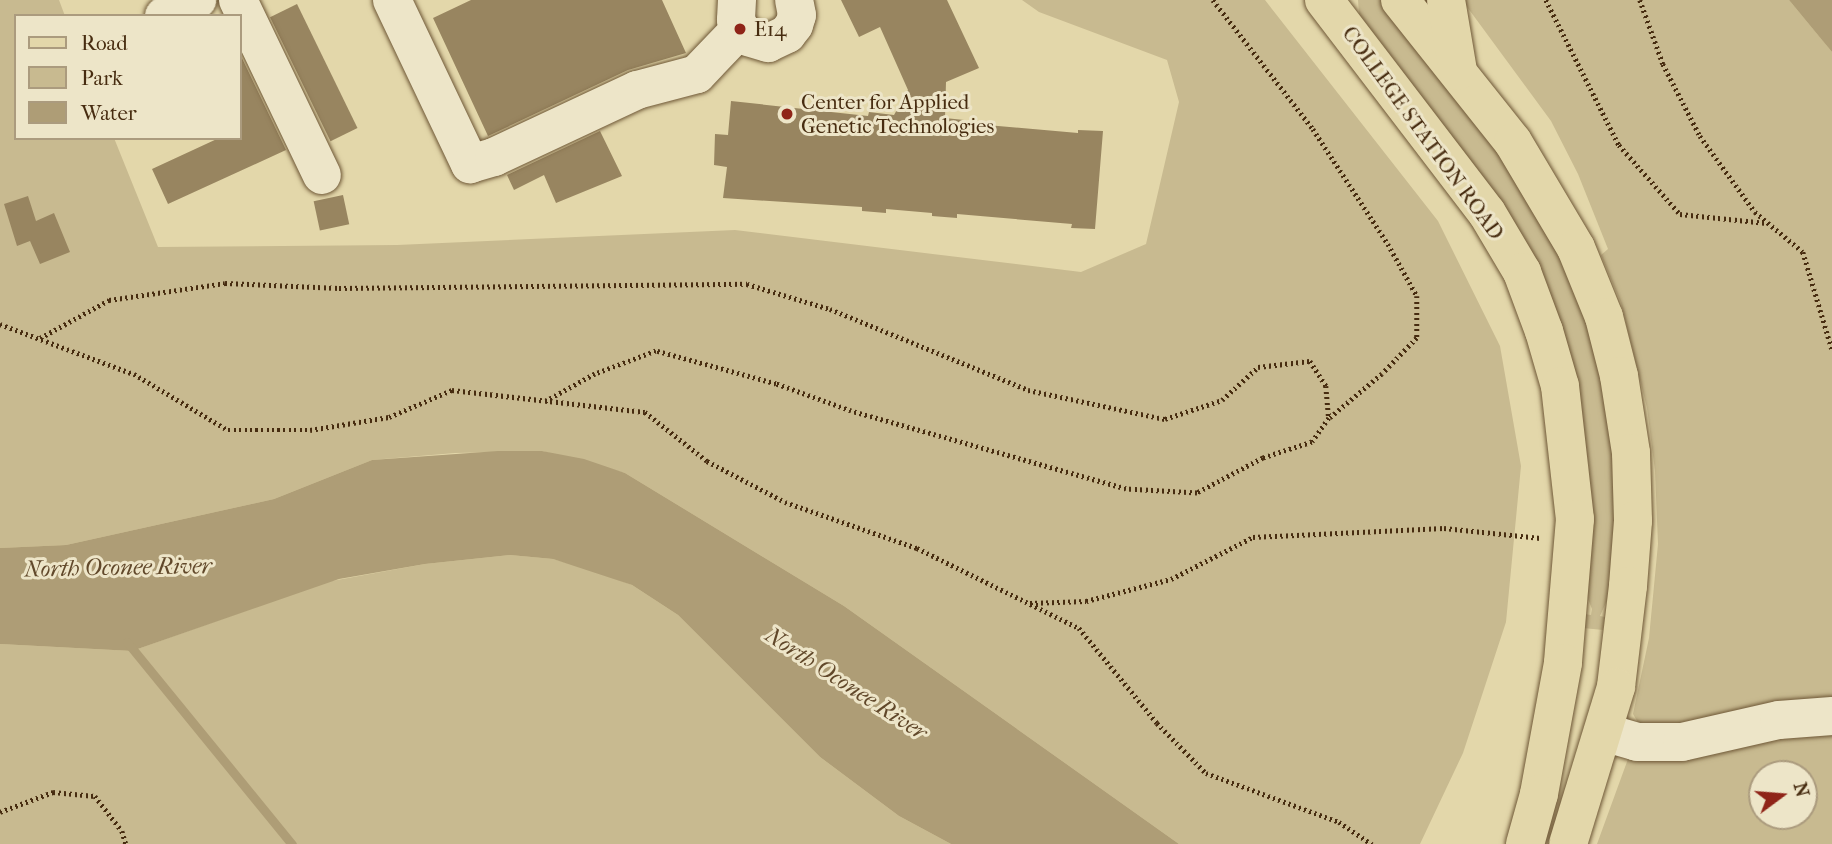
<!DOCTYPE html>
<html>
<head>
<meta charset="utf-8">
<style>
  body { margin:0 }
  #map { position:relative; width:1832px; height:844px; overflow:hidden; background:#e3d7aa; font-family:"IM FELL French Canon",serif }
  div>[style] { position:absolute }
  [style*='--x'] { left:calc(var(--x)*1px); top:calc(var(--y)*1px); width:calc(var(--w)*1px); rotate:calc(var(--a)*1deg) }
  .green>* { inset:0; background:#c8ba90 }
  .water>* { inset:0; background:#ae9d76 }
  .stream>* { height:9px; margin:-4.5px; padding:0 4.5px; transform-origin:4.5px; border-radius:4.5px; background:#ae9d76 }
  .building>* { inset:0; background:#988560; transform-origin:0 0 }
  .path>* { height:4.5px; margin-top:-2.25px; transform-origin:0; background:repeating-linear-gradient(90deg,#472c10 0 2px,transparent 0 5.5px) }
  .roads { filter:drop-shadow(0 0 2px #6e5736) drop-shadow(0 0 2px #6e5736) }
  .minor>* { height:38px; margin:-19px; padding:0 19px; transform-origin:19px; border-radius:19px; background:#ede5c8 }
  .major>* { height:38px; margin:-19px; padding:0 19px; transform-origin:19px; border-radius:19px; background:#e3d7aa }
  .dots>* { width:19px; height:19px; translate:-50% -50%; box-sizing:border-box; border:4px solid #ede5c8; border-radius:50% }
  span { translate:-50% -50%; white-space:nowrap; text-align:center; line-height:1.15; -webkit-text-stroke:6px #ede5c8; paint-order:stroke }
  .poi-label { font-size:21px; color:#472c10 }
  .left { translate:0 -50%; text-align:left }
  .street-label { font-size:21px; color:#472c10 }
  .water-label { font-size:23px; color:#61482a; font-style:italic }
  .legend { position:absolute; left:14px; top:14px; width:228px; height:126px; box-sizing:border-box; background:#ede5c8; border:2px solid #ab9b7e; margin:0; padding:9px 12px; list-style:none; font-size:21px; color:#472c10 }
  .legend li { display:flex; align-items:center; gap:14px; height:35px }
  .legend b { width:35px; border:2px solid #ab9b7e }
  .north { position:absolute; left:1748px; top:760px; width:70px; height:70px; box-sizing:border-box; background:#ede5c8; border:2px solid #ab9b7e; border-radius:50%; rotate:74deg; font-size:19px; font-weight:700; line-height:28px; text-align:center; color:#472c10 }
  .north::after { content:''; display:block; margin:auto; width:24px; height:32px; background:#8f2418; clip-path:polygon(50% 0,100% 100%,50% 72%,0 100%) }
</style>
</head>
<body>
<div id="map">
  <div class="green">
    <div style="clip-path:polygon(0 0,59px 0,65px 16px,16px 16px,16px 138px,114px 138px,158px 247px,397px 245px,735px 230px,1081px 272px,1146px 244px,1179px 102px,1167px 60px,1039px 12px,1022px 0,1265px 0,1438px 221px,1500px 346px,1521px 466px,1506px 622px,1463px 753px,1420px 844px,1179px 844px,844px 606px,625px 473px,542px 451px,455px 453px,372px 460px,274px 499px,66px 545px,0 548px)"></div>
    <div style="clip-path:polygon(1358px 0,1382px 0,1508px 165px,1550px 235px,1587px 326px,1599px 367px,1614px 462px,1616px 509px,1608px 598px,1600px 616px,1605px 617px,1603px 630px,1583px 628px,1584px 614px,1591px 615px,1592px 609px,1586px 594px,1589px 468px,1579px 399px,1492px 189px,1359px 14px)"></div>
    <div style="clip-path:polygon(evenodd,1462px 0,1789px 0,1832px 52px,1832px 844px,1597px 844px,1640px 726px,1633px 714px,1649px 638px,1658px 544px,1655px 471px,1647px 408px,1621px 303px,1601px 255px,1608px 249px,1578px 174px,1551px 121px,1462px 0,1762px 774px,1804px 774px,1804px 816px,1762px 816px,1762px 774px)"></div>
    <div style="clip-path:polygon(510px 555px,553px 559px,595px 571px,632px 585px,678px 615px,820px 757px,899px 816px,951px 844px,0 844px,0 644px,132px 651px,326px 582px,425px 564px)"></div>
  </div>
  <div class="water">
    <div style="clip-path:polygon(1789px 0,1832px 0,1832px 52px,1822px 40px)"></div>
    <div style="clip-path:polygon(498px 451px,542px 451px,584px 459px,625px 473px,844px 606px,1179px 844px,951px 844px,899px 816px,820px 757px,678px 615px,632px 585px,553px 559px,510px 555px,425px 564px,339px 579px,132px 651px,0 644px,0 548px,66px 545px,274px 499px,372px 460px)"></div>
  </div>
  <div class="stream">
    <div style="--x:127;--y:642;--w:261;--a:50.8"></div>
  </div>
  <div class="building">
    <div style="clip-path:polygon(471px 0,662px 0,686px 53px,628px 70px,488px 136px,433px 18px)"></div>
    <div style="clip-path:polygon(841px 0,947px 0,979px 68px,946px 82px,945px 118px,964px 120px,964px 123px,1078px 133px,1078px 130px,1103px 131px,1095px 229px,1071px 228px,1072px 224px,957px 214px,957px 218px,932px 216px,932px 213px,886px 209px,886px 213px,862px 211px,862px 207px,723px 198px,727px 167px,714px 165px,715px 134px,728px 135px,731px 101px,868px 116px,869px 112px,894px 115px,908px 90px,880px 27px,859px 37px)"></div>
    <div style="left:297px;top:4px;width:138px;height:30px;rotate:64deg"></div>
    <div style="clip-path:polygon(240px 54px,286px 150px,168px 204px,152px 169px,219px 138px,240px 138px)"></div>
    <div style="clip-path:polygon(600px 131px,622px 176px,556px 203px,544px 175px,514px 190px,507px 175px)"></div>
    <div style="left:343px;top:195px;width:30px;height:30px;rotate:78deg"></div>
    <div style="clip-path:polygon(28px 196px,36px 221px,54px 213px,70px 252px,40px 264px,30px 241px,17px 246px,4px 204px)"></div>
  </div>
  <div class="path">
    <div style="--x:1213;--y:0;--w:163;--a:52.2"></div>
    <div style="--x:1313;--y:129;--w:137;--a:56.9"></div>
    <div style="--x:1388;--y:244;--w:60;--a:60.9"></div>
    <div style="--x:1417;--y:296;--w:42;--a:90"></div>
    <div style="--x:1417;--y:338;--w:50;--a:134.2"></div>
    <div style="--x:1382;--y:374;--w:68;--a:139.8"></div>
    <div style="--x:1546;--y:0;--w:162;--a:63.3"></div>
    <div style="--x:1619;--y:145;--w:92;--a:48.5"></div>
    <div style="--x:1680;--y:214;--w:87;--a:5.9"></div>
    <div style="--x:1640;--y:0;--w:68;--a:70.2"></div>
    <div style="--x:1663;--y:64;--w:81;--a:62.8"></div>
    <div style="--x:1700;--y:136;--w:94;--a:54.1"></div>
    <div style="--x:1755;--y:212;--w:62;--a:39.8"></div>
    <div style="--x:1803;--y:252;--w:101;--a:73.4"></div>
    <div style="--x:0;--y:324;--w:143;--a:20.5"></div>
    <div style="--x:134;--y:374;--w:109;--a:30.8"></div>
    <div style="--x:228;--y:430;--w:82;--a:0"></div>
    <div style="--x:310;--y:430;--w:80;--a:-9.3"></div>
    <div style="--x:389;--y:417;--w:69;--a:-23.2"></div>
    <div style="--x:452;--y:390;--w:194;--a:6.5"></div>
    <div style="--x:645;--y:412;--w:79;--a:38.3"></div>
    <div style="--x:707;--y:461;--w:88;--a:27.7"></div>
    <div style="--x:785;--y:502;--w:140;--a:19.2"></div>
    <div style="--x:917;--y:548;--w:181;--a:26.3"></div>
    <div style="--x:1079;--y:628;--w:123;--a:50.6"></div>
    <div style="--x:1157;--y:723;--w:70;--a:45.6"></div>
    <div style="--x:1206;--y:773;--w:142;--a:20.2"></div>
    <div style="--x:1339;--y:822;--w:40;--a:34"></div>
    <div style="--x:40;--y:338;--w:79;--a:-28.8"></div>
    <div style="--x:109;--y:300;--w:117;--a:-8.3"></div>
    <div style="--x:225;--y:283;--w:114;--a:2.5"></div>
    <div style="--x:339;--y:288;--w:408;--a:-0.6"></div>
    <div style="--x:747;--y:284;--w:87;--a:16.8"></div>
    <div style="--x:830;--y:309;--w:214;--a:22.2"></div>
    <div style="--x:1028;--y:390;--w:140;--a:12"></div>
    <div style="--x:1165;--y:419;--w:60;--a:-18.4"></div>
    <div style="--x:1222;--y:400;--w:49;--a:-42.5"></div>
    <div style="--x:1258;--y:367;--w:52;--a:-6.6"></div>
    <div style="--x:1310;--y:361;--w:30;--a:57"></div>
    <div style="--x:1326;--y:386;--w:32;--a:85"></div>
    <div style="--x:1329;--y:418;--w:29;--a:125"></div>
    <div style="--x:1312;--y:442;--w:52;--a:161.9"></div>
    <div style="--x:1263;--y:458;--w:75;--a:152.1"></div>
    <div style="--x:1197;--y:493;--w:71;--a:-176.8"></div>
    <div style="--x:1126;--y:489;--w:286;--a:-164.2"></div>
    <div style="--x:851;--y:411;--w:80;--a:-160.2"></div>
    <div style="--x:776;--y:384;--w:124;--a:-164.6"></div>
    <div style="--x:656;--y:351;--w:65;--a:159.3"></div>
    <div style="--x:595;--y:374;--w:56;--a:151.1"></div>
    <div style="--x:1030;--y:603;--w:56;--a:-2"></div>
    <div style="--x:1086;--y:601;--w:88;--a:-14.5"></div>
    <div style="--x:1171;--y:579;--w:92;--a:-27.1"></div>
    <div style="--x:1253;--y:537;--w:191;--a:-2.7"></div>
    <div style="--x:1444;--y:528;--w:97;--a:5.9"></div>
    <div style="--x:0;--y:812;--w:57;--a:-20.7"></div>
    <div style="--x:53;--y:792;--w:42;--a:5.4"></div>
    <div style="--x:95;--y:796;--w:44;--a:52.4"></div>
    <div style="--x:122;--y:831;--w:14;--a:73"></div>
  </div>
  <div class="roads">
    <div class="minor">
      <div style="--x:238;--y:0;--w:194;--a:64.4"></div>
      <div style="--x:392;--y:0;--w:182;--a:64.6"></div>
      <div style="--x:470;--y:164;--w:25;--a:-16"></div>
      <div style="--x:494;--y:157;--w:158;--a:-25.1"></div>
      <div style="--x:637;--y:90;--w:62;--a:-14.9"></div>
      <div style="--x:697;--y:74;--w:62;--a:-46.3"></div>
      <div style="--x:737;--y:0;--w:20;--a:93"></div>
      <div style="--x:736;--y:20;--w:10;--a:66"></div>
      <div style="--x:740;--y:29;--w:11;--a:45"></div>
      <div style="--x:748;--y:37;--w:21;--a:17"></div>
      <div style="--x:768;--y:43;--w:21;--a:-25"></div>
      <div style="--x:787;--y:34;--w:11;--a:-52"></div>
      <div style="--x:794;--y:25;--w:10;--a:-73"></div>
      <div style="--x:797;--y:15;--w:15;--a:-101"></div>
      <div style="--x:164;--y:16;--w:37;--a:-26"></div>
      <div style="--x:1603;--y:732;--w:35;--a:16"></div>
      <div style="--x:1637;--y:742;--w:45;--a:0"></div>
      <div style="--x:1682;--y:742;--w:99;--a:-12.8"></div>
      <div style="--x:1779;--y:720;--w:53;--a:-4.3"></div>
    </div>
    <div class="major">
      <div style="--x:1324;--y:0;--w:268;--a:52.6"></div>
      <div style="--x:1487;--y:213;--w:69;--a:59.3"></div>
      <div style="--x:1522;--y:272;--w:63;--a:69.6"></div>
      <div style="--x:1544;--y:331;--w:57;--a:73.8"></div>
      <div style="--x:1560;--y:386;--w:134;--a:83.6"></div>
      <div style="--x:1575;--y:519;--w:144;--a:94.8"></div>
      <div style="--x:1563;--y:663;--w:133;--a:100.4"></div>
      <div style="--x:1539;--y:794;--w:52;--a:105.6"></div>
      <div style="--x:1400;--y:0;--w:181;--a:51.5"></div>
      <div style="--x:1513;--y:142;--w:123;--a:59.3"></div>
      <div style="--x:1576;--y:248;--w:74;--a:67.9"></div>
      <div style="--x:1604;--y:317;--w:61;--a:75.7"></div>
      <div style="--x:1619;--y:376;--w:78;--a:81.1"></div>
      <div style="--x:1631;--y:453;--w:68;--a:88.3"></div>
      <div style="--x:1633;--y:521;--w:65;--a:94.4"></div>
      <div style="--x:1628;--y:586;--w:102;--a:96.8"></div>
      <div style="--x:1616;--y:687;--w:164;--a:107"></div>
      <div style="--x:1446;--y:0;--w:72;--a:80.4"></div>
    </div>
  </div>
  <div class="dots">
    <div style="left:740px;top:29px;background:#8f2418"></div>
    <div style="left:787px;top:114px;background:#8f2418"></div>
  </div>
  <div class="poi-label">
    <span class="left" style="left:754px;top:29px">E14</span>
    <span class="left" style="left:801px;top:114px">Center for Applied<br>Genetic Technologies</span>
  </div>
  <div class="street-label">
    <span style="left:1423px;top:133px;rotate:54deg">COLLEGE STATION ROAD</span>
  </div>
  <div class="water-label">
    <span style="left:118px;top:568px;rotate:-1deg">North Oconee River</span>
    <span style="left:846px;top:684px;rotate:33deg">North Oconee River</span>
  </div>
  <ul class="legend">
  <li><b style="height:9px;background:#e3d7aa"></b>Road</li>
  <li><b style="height:19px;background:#c8ba90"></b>Park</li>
  <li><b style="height:19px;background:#ae9d76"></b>Water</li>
  </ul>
  <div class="north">N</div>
</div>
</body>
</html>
